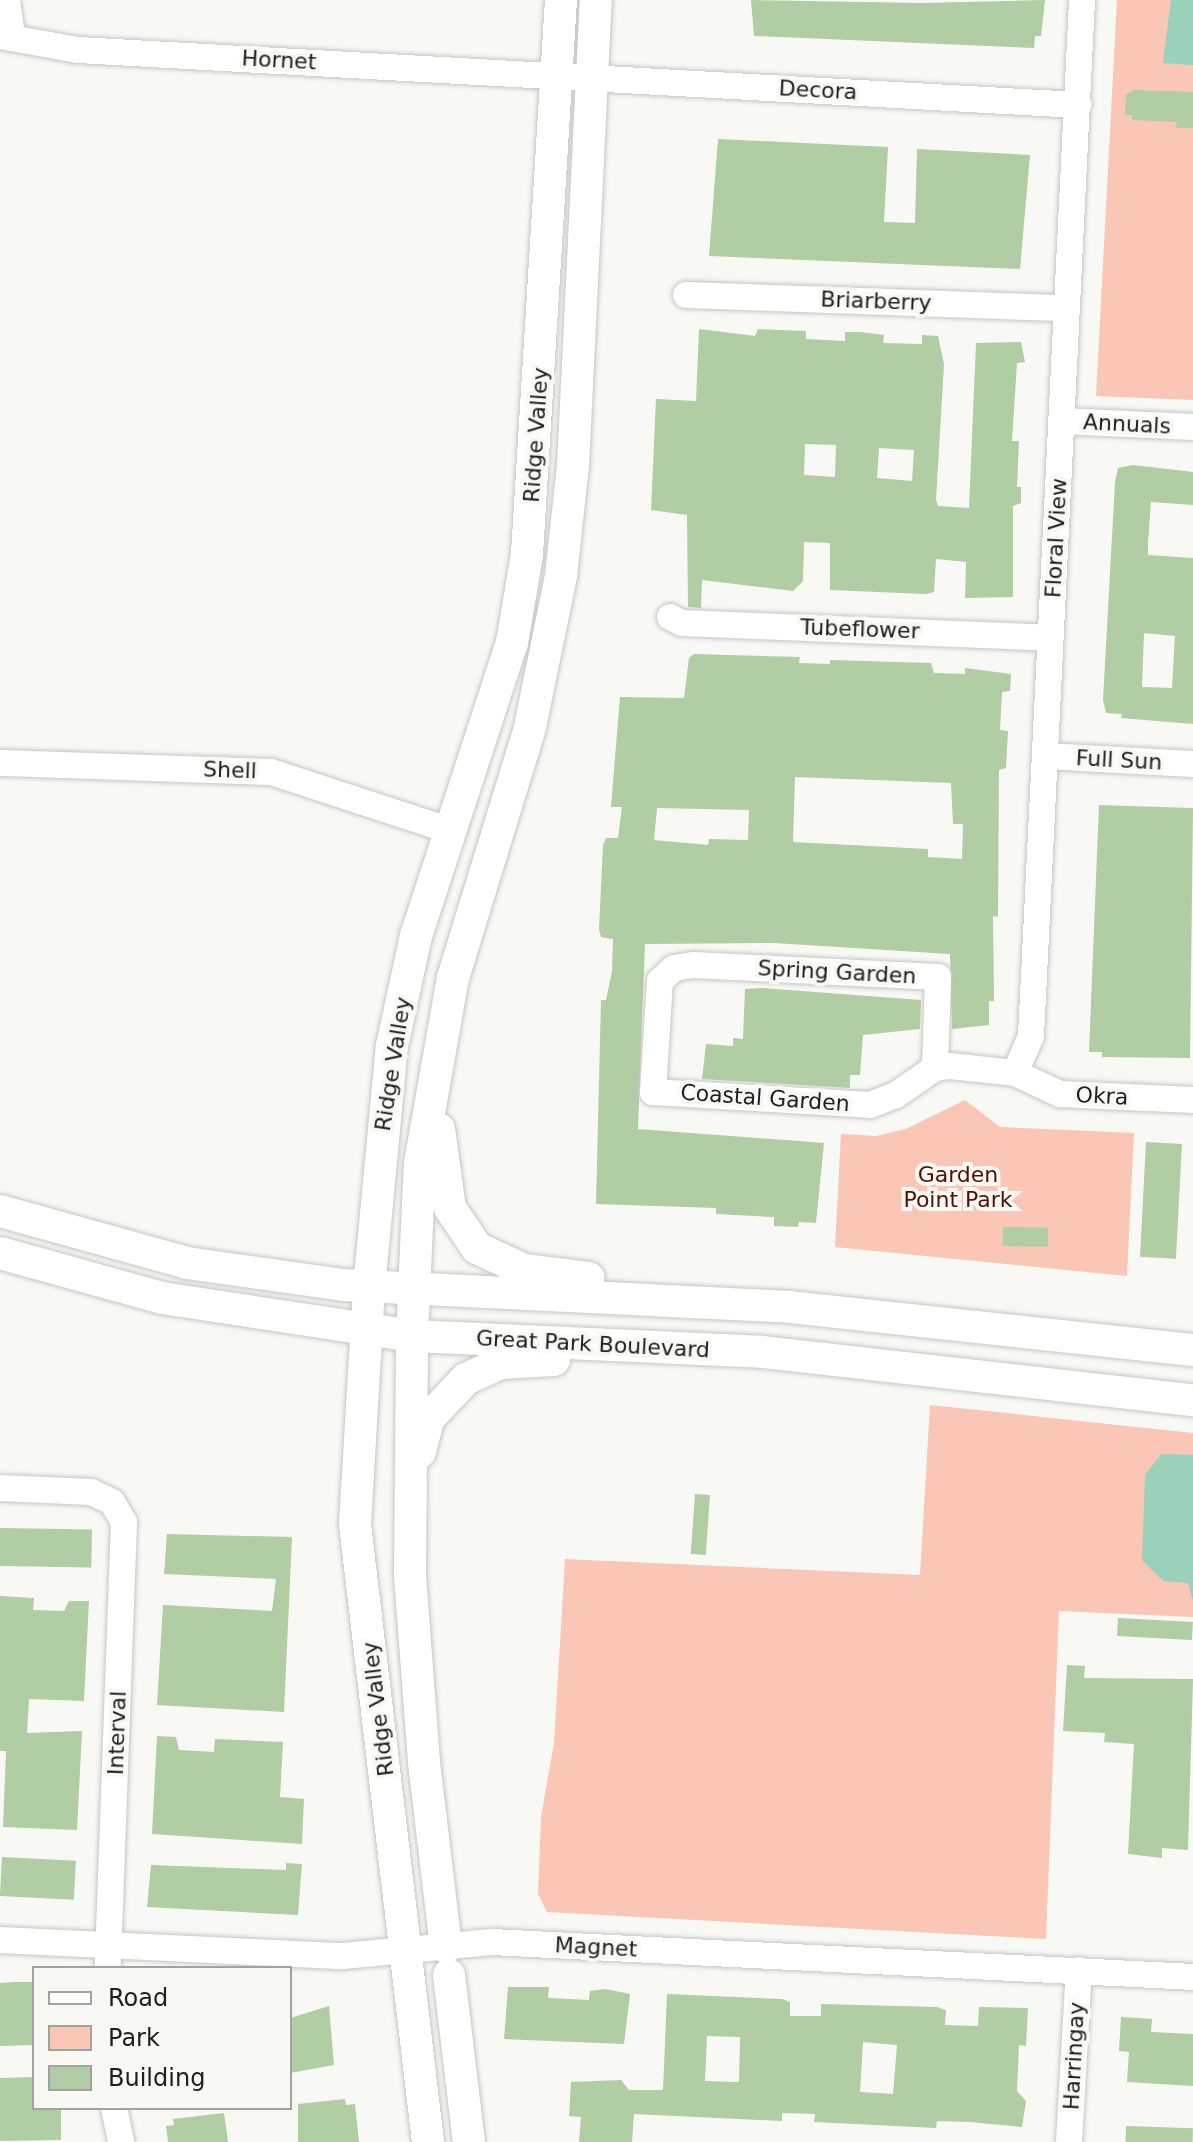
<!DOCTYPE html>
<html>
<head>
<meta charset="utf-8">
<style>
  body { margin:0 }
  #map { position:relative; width:1193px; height:2142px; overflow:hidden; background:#f8f8f4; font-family:"DejaVu Sans",sans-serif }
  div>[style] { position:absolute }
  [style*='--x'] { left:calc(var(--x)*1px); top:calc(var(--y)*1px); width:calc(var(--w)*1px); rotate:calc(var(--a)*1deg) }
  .green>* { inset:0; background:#fac6b6 }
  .water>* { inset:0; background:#9ad1bb }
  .building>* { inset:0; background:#b0cda3; transform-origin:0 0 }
  .roads { filter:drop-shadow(0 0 2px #c6c6c2) drop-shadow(0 0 2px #c6c6c2) }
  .minor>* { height:26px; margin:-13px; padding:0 13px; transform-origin:13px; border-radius:13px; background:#fff }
  .major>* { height:32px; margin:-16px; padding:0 16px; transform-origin:16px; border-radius:16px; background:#fff }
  span { translate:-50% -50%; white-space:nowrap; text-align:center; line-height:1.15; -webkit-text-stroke:8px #f8f8f4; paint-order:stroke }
  .street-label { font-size:22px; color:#20201e }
  .park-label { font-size:22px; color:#4f1200 }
  .legend { position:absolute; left:32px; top:1966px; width:260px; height:144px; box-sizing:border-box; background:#f8f8f4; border:2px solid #a2a29e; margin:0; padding:10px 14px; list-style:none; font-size:24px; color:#20201e }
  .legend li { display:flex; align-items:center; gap:16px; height:40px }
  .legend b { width:40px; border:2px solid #a2a29e }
</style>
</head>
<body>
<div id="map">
  <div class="green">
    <div style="clip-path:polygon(1117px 0,1193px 0,1193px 400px,1096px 396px)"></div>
    <div style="clip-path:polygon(965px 1100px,1000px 1127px,1134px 1133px,1127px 1276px,835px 1247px,841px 1134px,876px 1136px,906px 1129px)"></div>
    <div style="clip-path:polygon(930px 1405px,1193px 1433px,1193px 1617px,1059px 1611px,1046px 1939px,547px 1912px,538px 1894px,541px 1817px,554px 1743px,565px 1559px,920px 1575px)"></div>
  </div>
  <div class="water">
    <div style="clip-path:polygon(1171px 0,1193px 0,1193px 65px,1163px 63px)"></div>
    <div style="clip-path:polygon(1161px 1454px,1193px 1455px,1193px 1601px,1188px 1583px,1163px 1581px,1142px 1560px,1145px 1475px)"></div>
  </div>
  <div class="building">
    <div style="clip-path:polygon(751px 0,922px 3px,1045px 0,1041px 36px,1035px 36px,1034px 48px,754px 36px)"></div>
    <div style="clip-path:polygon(1134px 90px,1193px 92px,1193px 128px,1176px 128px,1177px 122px,1132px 120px,1132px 115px,1125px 115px,1126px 94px)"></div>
    <div style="clip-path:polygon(718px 139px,888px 147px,884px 222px,915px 223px,917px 149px,1030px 155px,1020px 269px,709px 256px)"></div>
    <div style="clip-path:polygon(evenodd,699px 329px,755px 336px,758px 329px,806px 331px,806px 339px,845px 341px,845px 332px,860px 332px,884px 335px,883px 343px,922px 344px,922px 335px,938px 336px,944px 364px,936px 500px,938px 506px,969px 508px,976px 343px,1021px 342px,1025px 362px,1017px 363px,1012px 441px,1019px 441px,1017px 487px,1021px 487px,1021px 503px,1013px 506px,1013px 597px,965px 598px,966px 562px,936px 559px,934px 592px,926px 594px,830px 590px,830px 543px,804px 542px,803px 581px,793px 591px,702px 580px,701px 608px,688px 607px,687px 515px,651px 510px,656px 399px,696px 401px,699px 329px,805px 444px,836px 445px,835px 477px,804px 475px,805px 444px,699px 329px,879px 448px,914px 450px,912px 481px,877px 478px,879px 448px)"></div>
    <div style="clip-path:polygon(evenodd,1133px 465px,1193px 472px,1193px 505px,1151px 502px,1148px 542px,1148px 555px,1193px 558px,1193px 724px,1121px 718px,1122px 714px,1106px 713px,1103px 700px,1115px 482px,1118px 468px,1133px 465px,1144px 633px,1175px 636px,1172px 688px,1142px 687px,1144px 633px)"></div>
    <div style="clip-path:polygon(evenodd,694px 654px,800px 657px,799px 663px,830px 664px,830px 660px,931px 663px,934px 673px,965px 674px,965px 668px,1011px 674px,1010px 691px,1002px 692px,1000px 730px,1008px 731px,1006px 768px,999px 770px,998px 917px,993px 916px,994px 1001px,989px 1001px,989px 1025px,952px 1029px,950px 954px,774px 943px,645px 944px,638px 1129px,824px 1143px,816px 1223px,799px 1222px,798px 1227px,774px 1226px,774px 1217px,716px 1214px,716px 1208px,596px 1204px,601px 1000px,606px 1000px,612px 971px,613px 939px,601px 937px,599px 929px,603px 845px,606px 838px,618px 838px,622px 807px,611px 807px,620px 697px,684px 698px,689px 658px,694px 654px,795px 777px,951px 783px,953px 824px,963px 824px,962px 859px,928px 857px,928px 849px,793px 842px,795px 777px,694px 654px,657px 808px,749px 810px,748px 840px,709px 839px,708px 845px,654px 840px,657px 808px)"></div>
    <div style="clip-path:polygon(1099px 805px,1193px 808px,1190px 1058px,1102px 1057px,1102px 1052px,1089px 1052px)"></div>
    <div style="clip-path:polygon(762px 988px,921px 1000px,920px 1029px,863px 1035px,860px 1075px,850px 1075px,850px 1088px,702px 1079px,706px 1044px,733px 1046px,733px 1038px,743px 1039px,745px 989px)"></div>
    <div style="left:1146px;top:1142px;width:36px;height:115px;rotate:3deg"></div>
    <div style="left:1003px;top:1227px;width:45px;height:19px;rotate:1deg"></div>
    <div style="left:695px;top:1494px;width:15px;height:60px;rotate:4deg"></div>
    <div style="left:0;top:1528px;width:92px;height:38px;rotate:1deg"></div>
    <div style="clip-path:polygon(167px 1534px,292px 1537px,284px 1712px,157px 1705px,163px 1605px,272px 1611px,276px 1579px,164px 1574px)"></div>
    <div style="clip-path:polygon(0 1596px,34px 1598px,33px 1610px,64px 1611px,69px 1601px,89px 1601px,84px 1701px,29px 1699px,27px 1733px,82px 1731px,77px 1830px,3px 1827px,6px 1751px,0 1751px)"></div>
    <div style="left:1118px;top:1618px;width:75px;height:18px;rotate:3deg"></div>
    <div style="clip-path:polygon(1067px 1665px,1085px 1666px,1084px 1678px,1193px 1679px,1188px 1850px,1162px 1848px,1162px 1858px,1128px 1854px,1134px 1744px,1104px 1742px,1105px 1733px,1063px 1731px)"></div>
    <div style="clip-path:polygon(157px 1736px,176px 1737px,179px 1750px,214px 1752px,215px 1739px,283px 1742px,280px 1797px,304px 1799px,302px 1844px,152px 1834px)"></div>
    <div style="left:2px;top:1857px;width:74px;height:39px;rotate:3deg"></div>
    <div style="clip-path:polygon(286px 1863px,302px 1864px,298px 1915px,147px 1907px,151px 1865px,286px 1870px)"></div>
    <div style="clip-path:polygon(15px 1982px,34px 1982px,34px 2045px,0 2046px,0 1983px)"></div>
    <div style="clip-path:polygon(508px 1987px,549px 1987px,548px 1998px,589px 2000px,590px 1991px,605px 1989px,630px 1994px,624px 2044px,504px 2039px)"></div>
    <div style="clip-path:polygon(evenodd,667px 1994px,782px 1999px,790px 2002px,790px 2016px,821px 2016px,821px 2004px,937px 2007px,946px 2010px,945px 2025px,978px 2026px,979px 2007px,1028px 2008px,1026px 2046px,1019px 2045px,1017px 2091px,1026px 2101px,1022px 2127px,970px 2122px,937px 2121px,936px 2128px,814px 2122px,815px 2114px,782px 2113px,782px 2121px,634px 2114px,632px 2142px,579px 2142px,581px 2117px,569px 2116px,571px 2082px,621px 2080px,629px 2090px,663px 2090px,667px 1994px,707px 2036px,740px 2037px,739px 2082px,705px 2081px,707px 2036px,667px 1994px,863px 2042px,897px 2045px,893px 2094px,860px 2092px,863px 2042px)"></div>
    <div style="clip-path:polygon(329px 2006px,334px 2065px,290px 2073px,290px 2018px)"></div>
    <div style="clip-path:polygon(1121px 2017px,1152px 2019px,1151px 2032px,1193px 2034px,1193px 2086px,1127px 2082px,1129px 2052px,1119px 2051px)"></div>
    <div style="clip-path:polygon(34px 2077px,34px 2108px,61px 2108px,61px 2140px,0 2141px,0 2078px)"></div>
    <div style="clip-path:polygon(345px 2099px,346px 2105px,355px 2104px,359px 2142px,298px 2142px,298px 2104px)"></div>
    <div style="clip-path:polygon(224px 2113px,228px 2142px,168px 2142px,166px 2126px,174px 2125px,173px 2119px)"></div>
    <div style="left:1126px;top:2126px;width:67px;height:16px;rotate:2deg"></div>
  </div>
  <div class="roads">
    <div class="minor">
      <div style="--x:7;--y:0;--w:37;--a:82"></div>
      <div style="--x:0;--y:36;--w:79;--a:10.2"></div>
      <div style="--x:78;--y:50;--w:1002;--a:3.15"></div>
      <div style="--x:686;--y:295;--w:381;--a:2"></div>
      <div style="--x:1062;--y:421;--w:131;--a:2.6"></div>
      <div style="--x:670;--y:617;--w:13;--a:27"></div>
      <div style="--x:682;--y:623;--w:369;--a:2.3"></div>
      <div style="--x:1045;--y:756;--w:148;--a:3.1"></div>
      <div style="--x:0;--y:763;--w:271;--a:1.9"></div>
      <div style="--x:271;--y:772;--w:189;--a:18.1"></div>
      <div style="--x:935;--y:1068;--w:91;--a:-88.1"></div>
      <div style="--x:938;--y:977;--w:245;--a:-177.2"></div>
      <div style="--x:693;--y:965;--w:19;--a:171"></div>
      <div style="--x:674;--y:968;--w:19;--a:137"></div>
      <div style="--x:660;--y:981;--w:111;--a:93.6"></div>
      <div style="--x:653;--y:1092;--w:217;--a:3.4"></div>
      <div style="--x:870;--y:1105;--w:28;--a:-21"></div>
      <div style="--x:896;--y:1095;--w:47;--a:-34.7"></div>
      <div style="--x:935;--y:1068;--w:15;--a:-8"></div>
      <div style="--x:950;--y:1066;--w:65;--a:6.1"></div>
      <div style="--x:1015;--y:1073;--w:50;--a:25"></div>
      <div style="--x:1060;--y:1094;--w:133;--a:2.6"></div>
      <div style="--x:1015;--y:1073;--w:40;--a:-66.6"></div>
      <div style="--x:1031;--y:1036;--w:1037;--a:-87.18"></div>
      <div style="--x:0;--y:1488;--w:91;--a:2.5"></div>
      <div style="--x:91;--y:1492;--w:23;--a:25"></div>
      <div style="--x:112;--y:1502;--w:23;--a:59"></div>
      <div style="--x:124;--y:1522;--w:446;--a:92.1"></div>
      <div style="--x:0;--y:1940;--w:343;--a:2.7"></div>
      <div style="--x:343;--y:1956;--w:149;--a:-5.4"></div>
      <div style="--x:491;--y:1942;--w:703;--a:2.85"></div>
      <div style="--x:114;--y:2108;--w:35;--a:78"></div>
      <div style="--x:1069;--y:2142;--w:172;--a:-86.7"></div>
    </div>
    <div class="major">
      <div style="--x:439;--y:1129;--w:80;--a:82.1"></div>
      <div style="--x:450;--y:1208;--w:48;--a:56"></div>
      <div style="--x:477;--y:1248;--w:52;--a:25.1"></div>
      <div style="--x:524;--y:1270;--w:65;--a:7"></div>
      <div style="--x:0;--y:1211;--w:194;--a:15.5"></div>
      <div style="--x:187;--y:1263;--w:158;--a:8"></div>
      <div style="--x:343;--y:1285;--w:448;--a:2.8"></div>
      <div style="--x:790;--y:1307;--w:405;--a:6.1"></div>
      <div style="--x:0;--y:1253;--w:168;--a:15.5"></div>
      <div style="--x:162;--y:1298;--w:253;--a:8.6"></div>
      <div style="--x:412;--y:1336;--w:350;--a:2.6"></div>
      <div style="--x:762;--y:1352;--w:434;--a:6.4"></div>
      <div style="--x:420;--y:1452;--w:34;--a:-76"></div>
      <div style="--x:428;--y:1419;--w:55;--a:-46.5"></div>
      <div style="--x:466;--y:1379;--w:38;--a:-25"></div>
      <div style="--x:501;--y:1363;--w:53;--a:-3.2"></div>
      <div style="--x:446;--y:1947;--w:186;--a:-96.8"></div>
      <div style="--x:424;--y:1762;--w:187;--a:-94.3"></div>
      <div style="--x:410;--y:1576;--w:240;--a:-89.5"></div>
      <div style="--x:412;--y:1336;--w:173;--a:-87.4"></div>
      <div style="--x:420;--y:1163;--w:188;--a:-79.9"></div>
      <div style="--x:453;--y:978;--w:263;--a:-72.9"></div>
      <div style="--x:530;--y:727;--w:154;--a:-78.4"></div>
      <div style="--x:561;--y:576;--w:111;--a:-83.8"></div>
      <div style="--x:573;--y:466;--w:467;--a:-87.2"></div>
      <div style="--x:449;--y:1975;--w:168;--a:83.2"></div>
      <div style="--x:428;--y:2142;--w:622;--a:-96.74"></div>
      <div style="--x:355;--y:1524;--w:236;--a:-86.6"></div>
      <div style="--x:369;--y:1288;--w:243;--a:-84.6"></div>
      <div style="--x:392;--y:1046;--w:113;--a:-77.7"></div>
      <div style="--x:416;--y:936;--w:308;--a:-71.9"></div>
      <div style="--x:512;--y:643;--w:90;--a:-80.4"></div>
      <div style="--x:527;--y:554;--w:555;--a:-86.49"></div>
    </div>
  </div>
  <div class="street-label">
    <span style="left:279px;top:60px;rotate:3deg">Hornet</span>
    <span style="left:818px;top:90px;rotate:3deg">Decora</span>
    <span style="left:876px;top:301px;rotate:2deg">Briarberry</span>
    <span style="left:1127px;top:424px;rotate:3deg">Annuals</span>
    <span style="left:536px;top:435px;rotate:-86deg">Ridge Valley</span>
    <span style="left:1056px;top:538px;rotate:-87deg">Floral View</span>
    <span style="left:860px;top:629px;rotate:2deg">Tubeflower</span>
    <span style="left:1119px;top:760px;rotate:3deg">Full Sun</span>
    <span style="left:230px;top:770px;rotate:2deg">Shell</span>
    <span style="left:837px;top:972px;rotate:3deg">Spring Garden</span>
    <span style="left:393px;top:1064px;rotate:-81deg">Ridge Valley</span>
    <span style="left:1102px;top:1096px;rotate:3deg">Okra</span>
    <span style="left:765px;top:1098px;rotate:4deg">Coastal Garden</span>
    <span style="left:593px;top:1344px;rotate:3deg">Great Park Boulevard</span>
    <span style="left:378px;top:1709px;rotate:-97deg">Ridge Valley</span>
    <span style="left:117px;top:1733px;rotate:-88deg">Interval</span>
    <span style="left:596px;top:1947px;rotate:3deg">Magnet</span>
    <span style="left:1074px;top:2056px;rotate:-87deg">Harringay</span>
  </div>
  <div class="park-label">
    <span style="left:958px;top:1187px">Garden<br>Point Park</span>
  </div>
  <ul class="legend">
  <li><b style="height:10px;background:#fff"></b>Road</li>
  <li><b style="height:22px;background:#fac6b6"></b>Park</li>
  <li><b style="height:22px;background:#b0cda3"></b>Building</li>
  </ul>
</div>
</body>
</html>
